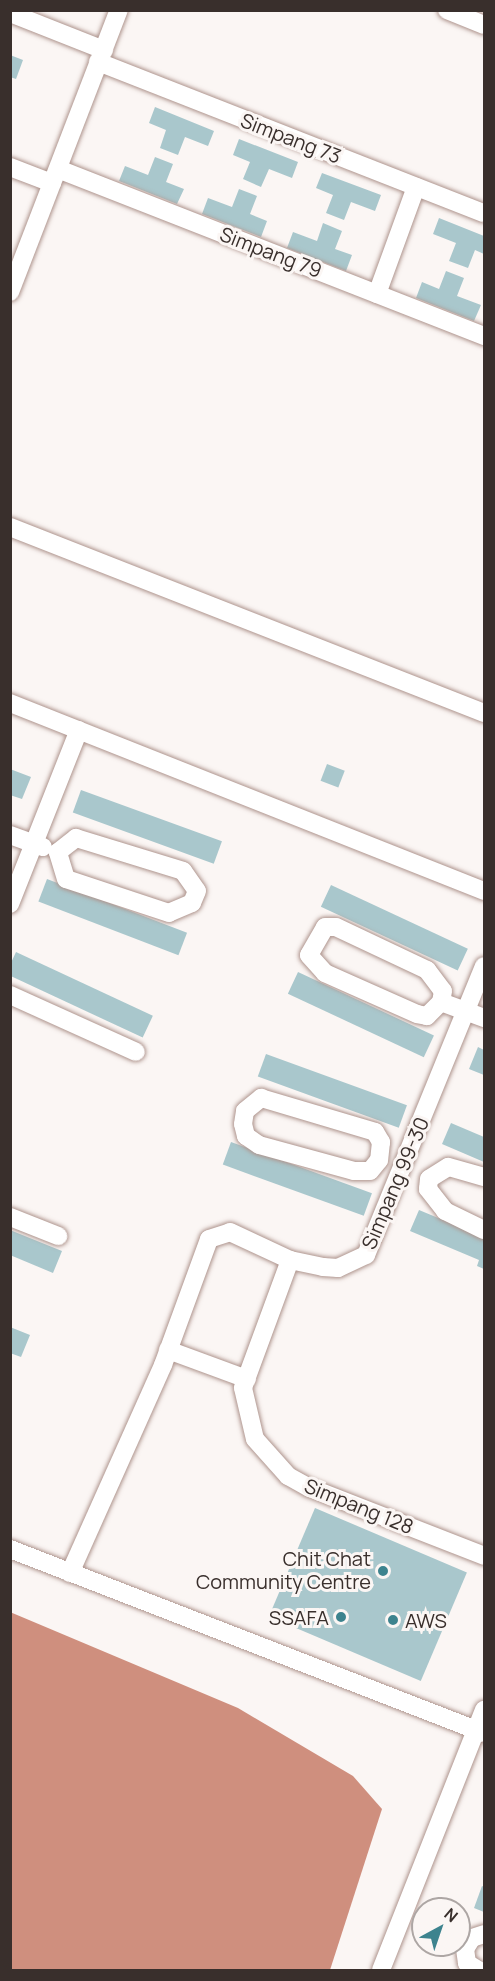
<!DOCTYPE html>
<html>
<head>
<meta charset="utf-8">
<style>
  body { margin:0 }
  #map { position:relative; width:495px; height:1981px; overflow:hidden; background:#fbf6f4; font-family:Manrope,sans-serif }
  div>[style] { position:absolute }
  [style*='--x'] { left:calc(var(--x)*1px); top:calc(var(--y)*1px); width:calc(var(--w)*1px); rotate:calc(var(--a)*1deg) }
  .water>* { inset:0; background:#cf8f7e }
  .building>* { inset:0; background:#a9c7cc; transform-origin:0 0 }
  .roads { filter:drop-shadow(0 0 2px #ae948d) drop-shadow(0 0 2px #ae948d) }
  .minor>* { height:18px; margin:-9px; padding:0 9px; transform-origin:9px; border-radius:9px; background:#fff }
  .dots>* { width:16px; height:16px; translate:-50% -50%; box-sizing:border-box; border:3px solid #fbf6f4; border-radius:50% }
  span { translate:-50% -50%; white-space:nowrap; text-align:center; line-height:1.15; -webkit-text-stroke:6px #fbf6f4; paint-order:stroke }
  .street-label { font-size:20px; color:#392f2c }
  .poi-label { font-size:20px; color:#392f2c }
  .right { translate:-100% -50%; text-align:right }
  .left { translate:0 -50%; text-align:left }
  .frame { position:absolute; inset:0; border:12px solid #392f2c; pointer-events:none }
  .north { position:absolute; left:411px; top:1897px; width:60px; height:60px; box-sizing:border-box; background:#fbf6f4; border:2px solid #ada6a4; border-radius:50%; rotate:40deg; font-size:16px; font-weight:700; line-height:24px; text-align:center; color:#392f2c }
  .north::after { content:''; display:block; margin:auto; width:21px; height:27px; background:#3d838e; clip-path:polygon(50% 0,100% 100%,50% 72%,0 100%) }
</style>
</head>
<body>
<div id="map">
  <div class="water">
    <div style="clip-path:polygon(10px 1612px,238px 1708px,353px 1776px,382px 1809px,330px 1970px,11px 1970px)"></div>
  </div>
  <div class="building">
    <div style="clip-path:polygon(10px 55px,23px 60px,16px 79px,10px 77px)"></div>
    <div style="clip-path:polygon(155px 107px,214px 131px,208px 146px,185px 137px,178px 155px,160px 148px,166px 130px,149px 123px)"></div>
    <div style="clip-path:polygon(239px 139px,298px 162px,292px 178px,269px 169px,261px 187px,243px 179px,250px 162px,233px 155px)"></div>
    <div style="clip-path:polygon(155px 157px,173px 164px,166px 182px,184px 189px,177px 204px,119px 181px,125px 166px,148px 175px)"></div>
    <div style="clip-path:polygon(322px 173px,381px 195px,375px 211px,351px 202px,344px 220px,326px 213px,333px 195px,316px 188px)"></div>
    <div style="clip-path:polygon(239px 189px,257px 196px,250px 214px,267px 221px,261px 237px,202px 214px,208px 198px,232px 207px)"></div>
    <div style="clip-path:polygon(439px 218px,484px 236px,484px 254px,475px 250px,468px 268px,449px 261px,456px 243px,433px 234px)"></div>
    <div style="clip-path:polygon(323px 223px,342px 231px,335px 249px,352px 255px,346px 271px,287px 248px,293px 232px,317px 241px)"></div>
    <div style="clip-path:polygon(446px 271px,464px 278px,457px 296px,481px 305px,474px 321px,416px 298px,422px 282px,439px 289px)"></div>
    <div style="left:327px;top:764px;width:19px;height:18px;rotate:21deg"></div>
    <div style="clip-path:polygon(10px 769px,31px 777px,22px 799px,10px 795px)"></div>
    <div style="left:81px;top:790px;width:150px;height:24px;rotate:20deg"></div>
    <div style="left:47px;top:879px;width:150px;height:24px;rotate:21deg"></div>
    <div style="left:331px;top:885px;width:151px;height:24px;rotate:25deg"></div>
    <div style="left:16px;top:952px;width:151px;height:24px;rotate:25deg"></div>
    <div style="left:298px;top:972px;width:150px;height:24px;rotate:25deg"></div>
    <div style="clip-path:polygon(478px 1047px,484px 1050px,484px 1075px,469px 1069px)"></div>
    <div style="left:266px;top:1054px;width:150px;height:24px;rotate:20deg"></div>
    <div style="clip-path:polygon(451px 1123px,484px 1137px,484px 1162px,442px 1144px)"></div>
    <div style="left:231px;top:1142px;width:150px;height:24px;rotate:20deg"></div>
    <div style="clip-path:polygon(419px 1210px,484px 1237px,484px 1269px,477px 1266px,479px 1260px,410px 1231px)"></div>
    <div style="clip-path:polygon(10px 1230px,62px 1251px,53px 1273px,10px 1255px)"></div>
    <div style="clip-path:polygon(10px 1327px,30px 1335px,21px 1357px,10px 1353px)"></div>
    <div style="left:315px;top:1508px;width:165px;height:118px;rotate:23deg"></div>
    <div style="clip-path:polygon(482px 1886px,484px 1887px,484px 1912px,474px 1908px)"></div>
  </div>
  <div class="roads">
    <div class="minor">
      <div style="--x:447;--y:10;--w:40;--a:22"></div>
      <div style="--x:10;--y:13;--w:101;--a:21.5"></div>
      <div style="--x:98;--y:62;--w:414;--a:21.4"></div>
      <div style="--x:10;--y:167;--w:45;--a:20.9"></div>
      <div style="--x:58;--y:169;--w:458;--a:21.4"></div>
      <div style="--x:10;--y:292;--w:302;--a:-68.9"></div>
      <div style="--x:377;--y:294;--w:114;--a:-70"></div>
      <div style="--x:10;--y:527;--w:509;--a:21.43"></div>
      <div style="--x:10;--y:703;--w:510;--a:21.63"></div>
      <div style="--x:10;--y:835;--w:35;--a:20"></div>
      <div style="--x:76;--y:838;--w:112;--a:17.1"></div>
      <div style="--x:183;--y:871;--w:24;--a:55"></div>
      <div style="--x:197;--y:891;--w:13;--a:113"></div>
      <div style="--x:192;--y:903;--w:25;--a:157"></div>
      <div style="--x:169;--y:913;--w:108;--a:-161.7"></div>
      <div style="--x:66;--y:879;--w:28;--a:-107"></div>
      <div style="--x:58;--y:852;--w:23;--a:-38"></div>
      <div style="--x:10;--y:904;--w:187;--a:-68.4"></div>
      <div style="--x:325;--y:927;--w:11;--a:0"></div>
      <div style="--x:336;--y:927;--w:101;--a:25.3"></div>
      <div style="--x:427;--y:970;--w:26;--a:53"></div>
      <div style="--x:443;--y:991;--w:11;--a:100"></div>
      <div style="--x:441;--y:1002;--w:20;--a:135"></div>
      <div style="--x:427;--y:1016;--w:10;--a:-169"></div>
      <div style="--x:417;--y:1014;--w:101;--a:-156"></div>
      <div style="--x:325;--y:973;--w:24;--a:-132"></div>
      <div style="--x:309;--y:955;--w:32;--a:-60"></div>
      <div style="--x:10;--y:995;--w:138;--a:24.3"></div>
      <div style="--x:441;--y:1002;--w:46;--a:20.4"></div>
      <div style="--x:261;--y:1098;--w:119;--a:16.6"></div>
      <div style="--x:375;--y:1132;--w:12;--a:59"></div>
      <div style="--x:381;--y:1142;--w:18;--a:96"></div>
      <div style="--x:379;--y:1160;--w:14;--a:129"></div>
      <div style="--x:370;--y:1171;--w:16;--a:180"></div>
      <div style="--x:354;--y:1171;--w:98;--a:-164.7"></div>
      <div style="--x:259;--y:1145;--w:16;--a:-145"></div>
      <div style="--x:246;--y:1136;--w:12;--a:-104"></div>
      <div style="--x:243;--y:1124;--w:13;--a:-81"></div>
      <div style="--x:245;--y:1111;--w:21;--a:-39"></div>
      <div style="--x:484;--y:1177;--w:37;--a:-164"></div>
      <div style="--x:448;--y:1167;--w:22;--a:148"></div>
      <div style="--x:429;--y:1179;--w:10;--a:96"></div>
      <div style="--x:428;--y:1189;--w:28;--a:52"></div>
      <div style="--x:445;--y:1211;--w:43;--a:26"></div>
      <div style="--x:10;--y:1217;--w:52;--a:21.6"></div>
      <div style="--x:290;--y:1260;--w:136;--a:110.2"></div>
      <div style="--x:243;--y:1388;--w:52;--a:76.8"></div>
      <div style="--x:255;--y:1439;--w:50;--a:48.3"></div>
      <div style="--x:288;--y:1476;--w:25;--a:29"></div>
      <div style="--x:310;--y:1488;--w:187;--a:21.3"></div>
      <div style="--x:168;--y:1350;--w:84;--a:20.2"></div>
      <div style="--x:10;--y:1549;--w:508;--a:21.22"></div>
      <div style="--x:70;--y:1573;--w:228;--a:-65.9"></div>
      <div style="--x:163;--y:1365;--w:134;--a:-69.9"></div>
      <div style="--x:209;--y:1239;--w:22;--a:-18"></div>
      <div style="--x:230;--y:1232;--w:66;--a:25"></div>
      <div style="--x:290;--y:1260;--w:34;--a:12"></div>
      <div style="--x:323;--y:1267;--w:15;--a:4"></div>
      <div style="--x:338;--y:1268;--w:31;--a:-25"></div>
      <div style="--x:366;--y:1255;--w:312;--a:-67.8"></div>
      <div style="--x:381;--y:1970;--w:280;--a:-68.4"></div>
      <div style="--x:478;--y:1970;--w:13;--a:-148"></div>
      <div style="--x:467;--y:1963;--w:14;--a:-98"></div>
      <div style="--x:465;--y:1949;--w:13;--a:-58"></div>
      <div style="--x:472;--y:1938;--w:13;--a:-18"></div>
    </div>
  </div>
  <div class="dots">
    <div style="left:383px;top:1571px;background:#3d838e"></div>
    <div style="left:341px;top:1617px;background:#3d838e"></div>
    <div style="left:393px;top:1620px;background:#3d838e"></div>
  </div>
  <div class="street-label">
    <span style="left:291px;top:138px;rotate:21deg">Simpang 73</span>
    <span style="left:271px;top:252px;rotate:21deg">Simpang 79</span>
    <span style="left:395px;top:1183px;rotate:-67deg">Simpang 99-30</span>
    <span style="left:359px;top:1506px;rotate:22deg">Simpang 128</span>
  </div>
  <div class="poi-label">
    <span class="right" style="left:371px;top:1570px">Chit Chat<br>Community Centre</span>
    <span class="right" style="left:329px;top:1617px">SSAFA</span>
    <span class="left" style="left:405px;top:1620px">AWS</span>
  </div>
  <div class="frame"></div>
  <div class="north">N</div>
</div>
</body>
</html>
